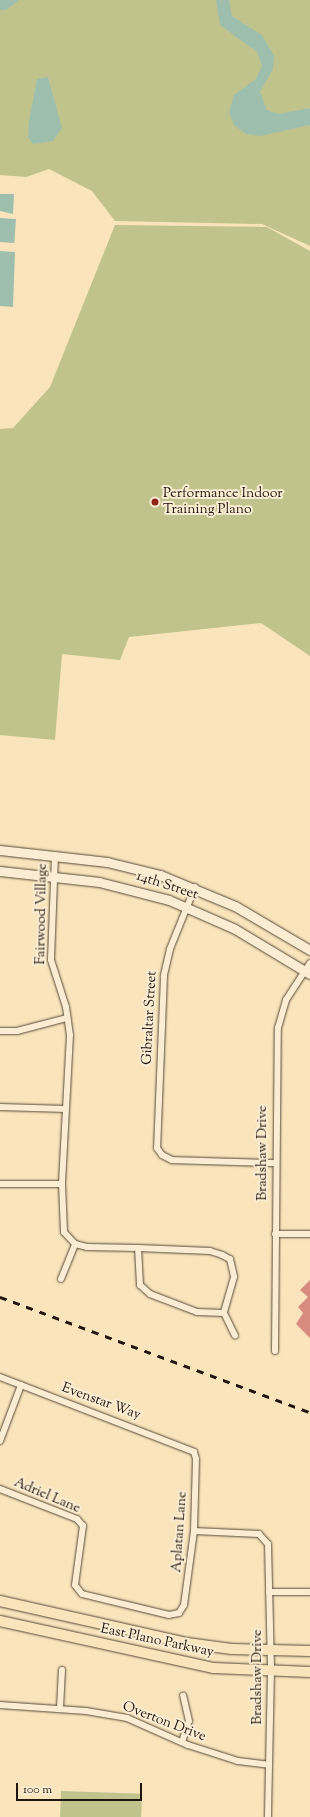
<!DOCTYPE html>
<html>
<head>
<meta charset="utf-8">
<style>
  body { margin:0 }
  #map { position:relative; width:310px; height:1817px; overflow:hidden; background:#f9e4bb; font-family:"Sorts Mill Goudy",serif }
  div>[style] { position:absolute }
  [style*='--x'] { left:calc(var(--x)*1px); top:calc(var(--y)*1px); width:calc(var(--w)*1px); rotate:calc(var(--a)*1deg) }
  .green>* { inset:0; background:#c1c38d; transform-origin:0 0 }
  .water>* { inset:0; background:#9ebfae; transform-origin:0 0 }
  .building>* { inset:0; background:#d78c7f }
  .roads { filter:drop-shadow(0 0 1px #56493a) drop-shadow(0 0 1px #56493a) }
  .street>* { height:6px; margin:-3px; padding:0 3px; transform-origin:3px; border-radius:3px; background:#fbedd3 }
  .secondary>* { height:9px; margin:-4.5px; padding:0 4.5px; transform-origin:4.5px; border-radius:4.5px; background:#fbedd3 }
  .primary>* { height:10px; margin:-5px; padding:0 5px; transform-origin:5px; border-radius:5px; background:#f9e4bb }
  .rail>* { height:2.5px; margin-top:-1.25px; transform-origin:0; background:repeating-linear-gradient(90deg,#1f150f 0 7px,transparent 0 14px) }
  .dots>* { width:11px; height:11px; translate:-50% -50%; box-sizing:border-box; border:2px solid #fbedd3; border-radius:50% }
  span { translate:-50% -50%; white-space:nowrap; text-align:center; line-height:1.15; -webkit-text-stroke:4px #fbedd3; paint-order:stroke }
  .poi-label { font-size:14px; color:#1f150f }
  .left { translate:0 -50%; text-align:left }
  .street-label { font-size:14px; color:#1f150f }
  .scale { position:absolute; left:16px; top:1783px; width:126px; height:18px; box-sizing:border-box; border:2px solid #1f150f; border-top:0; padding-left:5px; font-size:12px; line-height:14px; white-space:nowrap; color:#1f150f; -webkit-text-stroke:3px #fbedd3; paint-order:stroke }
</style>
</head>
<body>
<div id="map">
  <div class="green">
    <div style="clip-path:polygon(0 0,310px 0,310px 246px,262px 224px,115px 221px,92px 191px,49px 169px,26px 177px,0 175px)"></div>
    <div style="clip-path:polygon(115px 225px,267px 227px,310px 251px,310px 656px,261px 623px,129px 637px,120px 660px,62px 654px,55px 740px,0 735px,0 429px,13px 428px,50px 387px)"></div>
    <div style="left:61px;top:1791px;width:81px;height:26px;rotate:2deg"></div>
  </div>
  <div class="water">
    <div style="clip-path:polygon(0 0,19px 0,6px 10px,0 10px)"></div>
    <div style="clip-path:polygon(216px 0,229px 0,232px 16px,262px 35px,274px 56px,273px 69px,260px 92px,267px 110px,279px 114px,310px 108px,310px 125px,260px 136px,246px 134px,234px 125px,229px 113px,234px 95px,256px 79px,262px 66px,257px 52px,220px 25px)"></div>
    <div style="clip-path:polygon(48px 77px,62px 128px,53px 141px,33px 144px,28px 137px,29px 121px,37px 79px)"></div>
    <div style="clip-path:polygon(0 194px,14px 194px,13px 214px,0 211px)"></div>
    <div style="left:0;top:218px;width:16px;height:24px;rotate:4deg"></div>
    <div style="clip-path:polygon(0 251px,15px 252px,13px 307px,0 306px)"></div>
  </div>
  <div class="building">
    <div style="clip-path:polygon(310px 1280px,310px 1338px,296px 1324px,303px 1313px,298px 1307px,308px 1297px,300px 1290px)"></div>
  </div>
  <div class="roads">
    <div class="street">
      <div style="--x:55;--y:855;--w:105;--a:92.2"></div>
      <div style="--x:51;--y:960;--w:49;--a:72.3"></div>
      <div style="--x:66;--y:1007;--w:28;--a:82"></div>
      <div style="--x:70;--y:1035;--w:149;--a:93.1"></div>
      <div style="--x:62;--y:1184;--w:48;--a:87.6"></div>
      <div style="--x:64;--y:1232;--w:16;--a:47"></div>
      <div style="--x:75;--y:1244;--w:12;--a:14"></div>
      <div style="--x:87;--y:1247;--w:51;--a:1.1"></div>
      <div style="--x:138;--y:1248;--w:72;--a:2.4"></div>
      <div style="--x:210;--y:1251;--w:13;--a:18"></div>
      <div style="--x:222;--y:1255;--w:9;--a:27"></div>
      <div style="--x:230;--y:1259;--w:18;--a:77"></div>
      <div style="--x:234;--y:1277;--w:37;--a:106"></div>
      <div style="--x:224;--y:1313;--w:27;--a:-178"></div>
      <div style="--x:197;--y:1312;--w:50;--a:-159"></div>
      <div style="--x:150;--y:1294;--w:13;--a:-138"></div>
      <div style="--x:140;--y:1285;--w:37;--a:-93"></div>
      <div style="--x:195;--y:887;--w:67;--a:112"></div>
      <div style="--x:170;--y:949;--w:28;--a:103"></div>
      <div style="--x:164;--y:976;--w:172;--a:92.3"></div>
      <div style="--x:157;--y:1148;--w:9;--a:54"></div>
      <div style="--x:162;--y:1155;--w:11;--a:27"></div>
      <div style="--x:172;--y:1160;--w:103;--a:1.7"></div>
      <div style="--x:0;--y:1031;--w:17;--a:0"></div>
      <div style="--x:17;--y:1031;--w:52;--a:-14.6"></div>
      <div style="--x:0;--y:1107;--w:66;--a:1.7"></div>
      <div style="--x:0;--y:1184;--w:62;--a:0"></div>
      <div style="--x:275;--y:1234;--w:35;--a:0"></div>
      <div style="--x:61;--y:1279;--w:38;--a:-68"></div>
      <div style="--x:224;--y:1313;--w:25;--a:64"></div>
      <div style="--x:275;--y:1351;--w:323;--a:-89.5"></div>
      <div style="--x:278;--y:1028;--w:29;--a:-74"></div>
      <div style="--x:286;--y:1000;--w:44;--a:-57"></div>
      <div style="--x:0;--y:1377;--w:208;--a:21.1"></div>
      <div style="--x:194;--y:1452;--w:7;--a:74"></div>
      <div style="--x:196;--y:1459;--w:72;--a:91.6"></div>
      <div style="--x:194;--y:1531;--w:75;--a:97.7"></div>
      <div style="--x:184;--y:1605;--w:9;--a:122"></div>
      <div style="--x:179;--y:1613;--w:10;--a:169"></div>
      <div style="--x:169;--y:1615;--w:89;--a:-166.4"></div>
      <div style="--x:82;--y:1594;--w:11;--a:-128"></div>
      <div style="--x:75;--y:1585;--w:60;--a:-82.3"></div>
      <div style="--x:83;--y:1526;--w:9;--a:-131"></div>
      <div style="--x:77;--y:1519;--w:83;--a:-158.7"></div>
      <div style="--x:0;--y:1441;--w:60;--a:-69.4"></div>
      <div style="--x:194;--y:1531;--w:65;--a:2.6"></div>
      <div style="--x:259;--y:1534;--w:13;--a:48"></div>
      <div style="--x:268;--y:1544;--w:127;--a:88.6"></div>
      <div style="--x:271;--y:1671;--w:146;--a:91.2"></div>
      <div style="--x:269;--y:1592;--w:41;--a:0"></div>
      <div style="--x:0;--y:1705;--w:86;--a:4"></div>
      <div style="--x:86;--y:1711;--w:42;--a:9.7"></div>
      <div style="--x:127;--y:1718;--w:67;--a:23.9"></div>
      <div style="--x:188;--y:1745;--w:52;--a:17.7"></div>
      <div style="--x:238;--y:1761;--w:31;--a:7"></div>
      <div style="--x:60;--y:1708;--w:38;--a:-87"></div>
      <div style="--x:182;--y:1742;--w:22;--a:-72"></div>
      <div style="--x:189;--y:1721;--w:26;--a:-103"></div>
    </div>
    <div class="secondary">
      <div style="--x:0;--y:850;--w:108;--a:6.4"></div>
      <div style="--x:107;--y:862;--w:55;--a:13.8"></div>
      <div style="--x:160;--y:875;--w:81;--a:22.5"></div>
      <div style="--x:235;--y:906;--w:87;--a:30.4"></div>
      <div style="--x:0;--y:871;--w:100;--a:6.3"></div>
      <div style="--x:99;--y:882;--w:72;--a:14.4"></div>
      <div style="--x:169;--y:900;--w:72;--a:23.7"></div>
      <div style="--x:235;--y:929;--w:87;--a:31"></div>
    </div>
    <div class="primary">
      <div style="--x:0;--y:1601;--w:192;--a:12.7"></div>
      <div style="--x:187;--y:1643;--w:45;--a:7.6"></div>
      <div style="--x:232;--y:1649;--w:78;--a:1.5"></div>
      <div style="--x:0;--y:1621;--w:219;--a:12.4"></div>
      <div style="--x:214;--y:1668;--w:96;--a:2.4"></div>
    </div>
  </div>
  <div class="rail">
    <div style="--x:0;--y:1297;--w:331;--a:20.4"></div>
  </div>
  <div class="dots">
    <div style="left:155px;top:502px;background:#8f2418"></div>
  </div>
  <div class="poi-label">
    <span class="left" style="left:163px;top:502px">Performance Indoor<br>Training Plano</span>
  </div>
  <div class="street-label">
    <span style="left:167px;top:886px;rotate:18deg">14th Street</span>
    <span style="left:42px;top:914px;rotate:-89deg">Fairwood Village</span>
    <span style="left:150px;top:1018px;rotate:-87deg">Gibraltar Street</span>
    <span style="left:263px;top:1153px;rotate:-90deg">Bradshaw Drive</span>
    <span style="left:101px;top:1402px;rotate:20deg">Evenstar Way</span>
    <span style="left:47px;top:1496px;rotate:23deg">Adriel Lane</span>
    <span style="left:180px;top:1532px;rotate:-86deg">Aplatan Lane</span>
    <span style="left:157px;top:1641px;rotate:12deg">East Plano Parkway</span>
    <span style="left:258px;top:1677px;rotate:-90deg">Bradshaw Drive</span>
    <span style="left:164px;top:1722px;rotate:21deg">Overton Drive</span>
  </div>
  <div class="scale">100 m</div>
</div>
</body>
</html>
